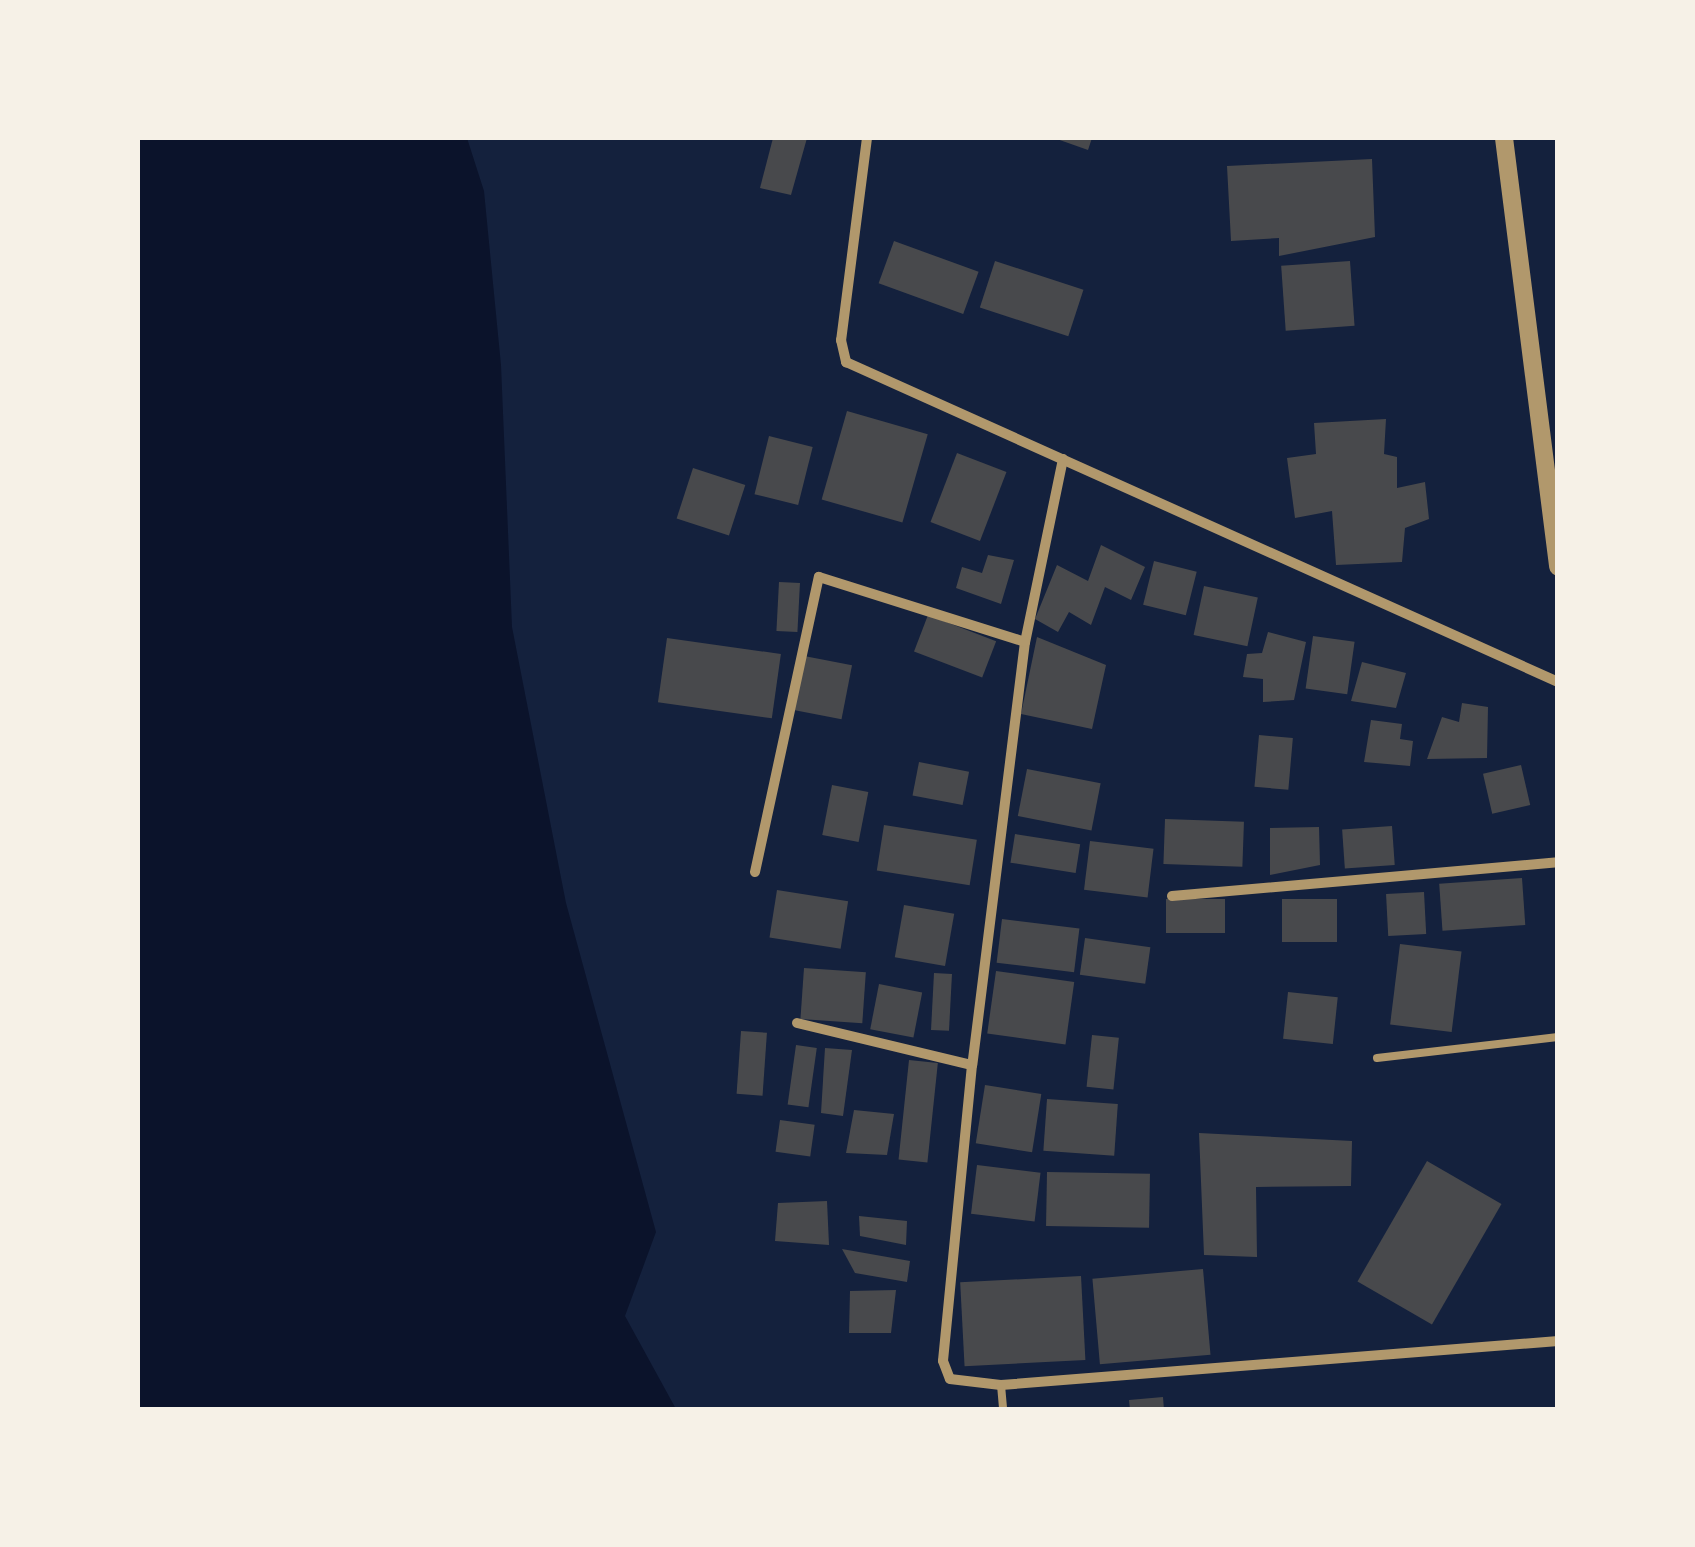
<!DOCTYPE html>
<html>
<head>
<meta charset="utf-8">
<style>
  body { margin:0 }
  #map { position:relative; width:1695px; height:1547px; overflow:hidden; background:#14213d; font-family:"DM Sans",sans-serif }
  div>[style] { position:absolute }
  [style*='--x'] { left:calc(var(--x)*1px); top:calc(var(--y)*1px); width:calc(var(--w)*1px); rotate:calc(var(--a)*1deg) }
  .water>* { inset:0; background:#0b132b }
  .building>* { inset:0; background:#48494c; transform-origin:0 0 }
  .service>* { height:8px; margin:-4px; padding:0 4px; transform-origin:4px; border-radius:4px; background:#b1986c }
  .minor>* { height:10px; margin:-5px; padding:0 5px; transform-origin:5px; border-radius:5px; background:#b1986c }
  .tertiary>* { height:18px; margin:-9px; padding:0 9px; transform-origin:9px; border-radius:9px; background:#b1986c }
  span { translate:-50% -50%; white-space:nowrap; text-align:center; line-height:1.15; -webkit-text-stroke:10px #f6f1e7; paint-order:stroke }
  .frame { position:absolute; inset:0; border:140px solid #f6f1e7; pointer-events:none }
</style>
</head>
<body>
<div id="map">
  <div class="water">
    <div style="clip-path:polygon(138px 138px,467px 138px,484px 191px,501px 365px,512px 627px,566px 903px,656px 1232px,625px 1316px,676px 1409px,138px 1409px)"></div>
  </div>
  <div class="building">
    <div style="clip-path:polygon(773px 138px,807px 138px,791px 195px,760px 188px)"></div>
    <div style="clip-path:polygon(1054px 138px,1092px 138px,1088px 150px)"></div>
    <div style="clip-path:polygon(1372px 159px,1375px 237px,1279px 256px,1279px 238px,1231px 241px,1227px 166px)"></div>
    <div style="left:894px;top:241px;width:90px;height:45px;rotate:20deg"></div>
    <div style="left:995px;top:261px;width:93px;height:49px;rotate:18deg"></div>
    <div style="left:1350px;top:261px;width:65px;height:69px;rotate:86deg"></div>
    <div style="left:847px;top:411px;width:84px;height:92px;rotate:16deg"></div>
    <div style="clip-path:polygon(1386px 419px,1384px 454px,1397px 457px,1397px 488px,1425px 482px,1429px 519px,1405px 528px,1402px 562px,1336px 565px,1332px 511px,1295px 518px,1287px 458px,1316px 454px,1314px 423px)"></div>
    <div style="left:769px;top:436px;width:45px;height:60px;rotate:14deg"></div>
    <div style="left:957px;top:453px;width:53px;height:74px;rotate:21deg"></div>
    <div style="left:693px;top:468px;width:55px;height:53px;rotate:18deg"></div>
    <div style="clip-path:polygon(1101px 545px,1145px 567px,1131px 600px,1105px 587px,1091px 625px,1069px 612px,1058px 632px,1035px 619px,1057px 565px,1088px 581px)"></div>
    <div style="clip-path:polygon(988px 555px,1014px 560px,1001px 604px,956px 588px,962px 567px,982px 573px)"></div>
    <div style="left:1154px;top:561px;width:44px;height:45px;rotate:14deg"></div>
    <div style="left:779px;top:582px;width:21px;height:49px;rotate:3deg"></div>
    <div style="left:1204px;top:586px;width:55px;height:50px;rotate:12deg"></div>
    <div style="left:928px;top:615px;width:73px;height:39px;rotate:21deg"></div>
    <div style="clip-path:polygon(1268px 632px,1306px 642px,1294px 700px,1263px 702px,1263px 679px,1243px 677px,1247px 654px,1262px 653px)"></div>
    <div style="left:1313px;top:636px;width:42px;height:53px;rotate:8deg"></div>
    <div style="clip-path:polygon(1037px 637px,1106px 665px,1092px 729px,1021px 714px)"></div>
    <div style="left:667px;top:638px;width:115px;height:65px;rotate:8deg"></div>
    <div style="left:799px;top:655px;width:54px;height:55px;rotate:11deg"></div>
    <div style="clip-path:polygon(1362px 662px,1406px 673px,1396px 708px,1351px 701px)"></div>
    <div style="clip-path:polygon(1462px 703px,1488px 707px,1487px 758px,1427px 759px,1442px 717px,1459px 722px)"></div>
    <div style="clip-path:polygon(1371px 720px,1402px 724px,1400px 739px,1413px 741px,1410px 766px,1364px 762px)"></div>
    <div style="left:1259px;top:735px;width:34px;height:52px;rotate:5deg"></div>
    <div style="left:919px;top:762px;width:51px;height:34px;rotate:11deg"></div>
    <div style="left:1521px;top:765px;width:41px;height:39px;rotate:77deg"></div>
    <div style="left:1027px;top:769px;width:75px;height:48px;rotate:11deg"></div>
    <div style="left:832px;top:785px;width:37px;height:51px;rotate:11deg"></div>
    <div style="left:1165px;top:819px;width:79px;height:45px;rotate:2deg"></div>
    <div style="left:884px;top:825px;width:94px;height:46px;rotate:9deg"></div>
    <div style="left:1392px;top:826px;width:39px;height:50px;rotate:86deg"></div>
    <div style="clip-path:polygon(1319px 827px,1320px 865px,1270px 875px,1270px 828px)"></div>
    <div style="left:1015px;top:834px;width:66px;height:29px;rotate:9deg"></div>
    <div style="left:1090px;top:841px;width:64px;height:49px;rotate:7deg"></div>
    <div style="left:1522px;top:878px;width:47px;height:83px;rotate:86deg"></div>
    <div style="left:777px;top:890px;width:72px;height:48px;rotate:9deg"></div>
    <div style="left:1424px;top:892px;width:42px;height:38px;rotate:87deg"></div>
    <div style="left:1166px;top:899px;width:59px;height:34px"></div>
    <div style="left:1282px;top:899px;width:55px;height:43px"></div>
    <div style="left:904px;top:905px;width:51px;height:53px;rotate:10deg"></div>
    <div style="left:1002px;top:919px;width:78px;height:44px;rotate:7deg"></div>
    <div style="left:1085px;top:938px;width:66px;height:37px;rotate:8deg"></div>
    <div style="left:1400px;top:944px;width:62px;height:81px;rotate:7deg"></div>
    <div style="left:804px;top:968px;width:62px;height:51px;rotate:4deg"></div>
    <div style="left:996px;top:971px;width:79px;height:63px;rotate:8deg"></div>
    <div style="left:934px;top:973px;width:18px;height:57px;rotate:3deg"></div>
    <div style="left:879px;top:984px;width:44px;height:46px;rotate:11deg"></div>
    <div style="left:1288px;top:992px;width:50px;height:47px;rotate:6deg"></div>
    <div style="left:741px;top:1031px;width:26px;height:63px;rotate:4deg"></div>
    <div style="left:1092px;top:1035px;width:27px;height:52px;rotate:6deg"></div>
    <div style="left:796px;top:1045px;width:21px;height:60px;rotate:8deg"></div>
    <div style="clip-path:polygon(825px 1048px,852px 1050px,843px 1116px,821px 1113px)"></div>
    <div style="left:909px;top:1060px;width:29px;height:100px;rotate:6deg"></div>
    <div style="left:985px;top:1085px;width:57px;height:59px;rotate:9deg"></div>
    <div style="left:1047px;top:1099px;width:71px;height:52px;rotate:4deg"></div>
    <div style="clip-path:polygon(854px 1110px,894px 1114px,887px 1155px,846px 1153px)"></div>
    <div style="left:780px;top:1120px;width:35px;height:32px;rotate:8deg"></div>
    <div style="clip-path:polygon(1199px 1133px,1352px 1141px,1351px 1186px,1256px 1187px,1257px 1257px,1204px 1255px)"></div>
    <div style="left:1427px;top:1161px;width:86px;height:139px;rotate:30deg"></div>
    <div style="left:977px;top:1165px;width:64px;height:49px;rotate:7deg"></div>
    <div style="left:1047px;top:1172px;width:103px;height:54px;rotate:1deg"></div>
    <div style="clip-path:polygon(827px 1201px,829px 1245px,775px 1241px,778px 1203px)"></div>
    <div style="clip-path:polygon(859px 1216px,907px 1221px,906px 1245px,860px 1236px)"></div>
    <div style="clip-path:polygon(842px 1249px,910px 1261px,907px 1282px,855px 1273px)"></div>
    <div style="left:1203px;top:1269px;width:86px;height:111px;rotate:85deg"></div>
    <div style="left:1081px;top:1276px;width:84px;height:121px;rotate:87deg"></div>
    <div style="clip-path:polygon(896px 1290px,891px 1333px,849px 1333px,850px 1291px)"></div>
    <div style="clip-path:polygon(1163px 1397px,1164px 1410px,1130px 1410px,1129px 1400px)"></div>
  </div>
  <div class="service">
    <div style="--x:1377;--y:1058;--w:182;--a:-6.6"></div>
    <div style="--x:1001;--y:1385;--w:25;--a:85"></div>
  </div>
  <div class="minor">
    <div style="--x:867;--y:138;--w:204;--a:97.3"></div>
    <div style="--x:841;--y:340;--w:23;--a:77"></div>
    <div style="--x:846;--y:362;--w:781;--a:24.2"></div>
    <div style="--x:1063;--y:459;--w:187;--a:101.7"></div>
    <div style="--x:1025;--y:642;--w:426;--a:97.1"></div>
    <div style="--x:972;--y:1065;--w:297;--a:95.6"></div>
    <div style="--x:943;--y:1361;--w:19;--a:69"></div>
    <div style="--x:950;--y:1379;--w:51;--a:6.7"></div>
    <div style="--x:1001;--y:1385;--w:559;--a:-4.52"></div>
    <div style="--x:755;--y:872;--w:302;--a:-77.8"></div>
    <div style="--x:819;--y:577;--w:216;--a:17.5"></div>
    <div style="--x:1172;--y:896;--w:387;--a:-5"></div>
    <div style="--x:797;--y:1023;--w:180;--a:13.5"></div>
  </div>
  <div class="tertiary">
    <div style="--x:1504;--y:138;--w:432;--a:82.8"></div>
  </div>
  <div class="frame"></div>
</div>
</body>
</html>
